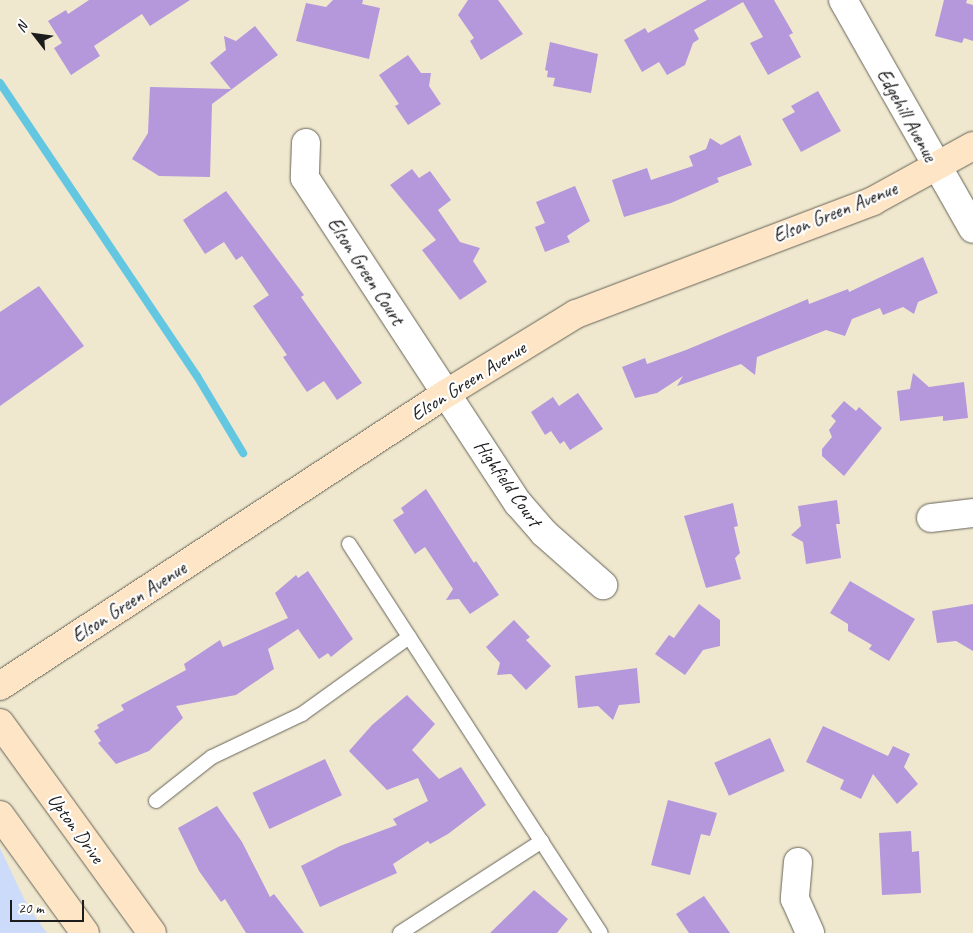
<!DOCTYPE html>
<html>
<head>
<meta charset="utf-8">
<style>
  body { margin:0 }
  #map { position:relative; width:973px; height:933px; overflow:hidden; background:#efe8ce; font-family:Caveat,sans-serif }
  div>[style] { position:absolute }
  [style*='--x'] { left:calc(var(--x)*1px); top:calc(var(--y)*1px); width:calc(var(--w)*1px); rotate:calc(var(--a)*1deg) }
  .built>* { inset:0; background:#cddbfa }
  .stream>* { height:8px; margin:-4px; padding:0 4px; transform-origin:4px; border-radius:4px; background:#64c7e2 }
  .building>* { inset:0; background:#b597dc; transform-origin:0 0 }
  .roads { filter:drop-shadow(0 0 1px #66635a) drop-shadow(0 0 1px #66635a) }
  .lane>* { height:14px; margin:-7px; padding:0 7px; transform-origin:7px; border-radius:7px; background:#fff }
  .street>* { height:28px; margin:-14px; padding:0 14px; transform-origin:14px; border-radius:14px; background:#fff }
  .secondary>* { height:28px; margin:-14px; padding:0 14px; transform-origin:14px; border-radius:14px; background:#fde5c5 }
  span { translate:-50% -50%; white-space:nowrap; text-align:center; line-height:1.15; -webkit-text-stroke:4.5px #fff; paint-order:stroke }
  .street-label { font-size:20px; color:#1c1c1c }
  .north { position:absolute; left:10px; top:10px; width:50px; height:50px; -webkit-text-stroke:4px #fff; paint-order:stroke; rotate:300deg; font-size:14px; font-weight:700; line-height:20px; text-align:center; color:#1c1c1c }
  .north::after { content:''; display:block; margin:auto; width:18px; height:22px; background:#1c1c1c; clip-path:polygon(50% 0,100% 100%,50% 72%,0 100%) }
  .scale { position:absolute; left:10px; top:900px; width:74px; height:22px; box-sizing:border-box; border:2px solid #1c1c1c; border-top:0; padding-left:6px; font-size:15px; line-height:18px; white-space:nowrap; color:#1c1c1c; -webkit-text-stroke:4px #fff; paint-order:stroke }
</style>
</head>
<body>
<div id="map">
  <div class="built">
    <div style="clip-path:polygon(0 848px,28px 907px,47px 933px,0 933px)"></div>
  </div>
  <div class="stream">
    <div style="--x:0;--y:83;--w:353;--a:56.1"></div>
    <div style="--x:197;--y:376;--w:90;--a:59.1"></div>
  </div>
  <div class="building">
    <div style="clip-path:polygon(89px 0,190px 0,150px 26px,142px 14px,94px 46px,100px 56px,71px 75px,54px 48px,62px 43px,48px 21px,66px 10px,68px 14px)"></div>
    <div style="clip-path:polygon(333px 0,363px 0,362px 4px,380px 8px,369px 59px,296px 41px,306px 3px,326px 7px)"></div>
    <div style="clip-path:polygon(468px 0,498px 0,523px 34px,481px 60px,470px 41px,474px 38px,458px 15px)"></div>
    <div style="clip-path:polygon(707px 0,774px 0,793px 33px,789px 35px,801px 57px,768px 75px,750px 43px,763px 37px,743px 2px,694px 30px,699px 39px,693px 43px,685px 65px,667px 75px,659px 62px,642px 72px,624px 40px,645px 28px,648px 33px)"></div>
    <div style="clip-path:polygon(944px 0,967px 0,966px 3px,973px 5px,973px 41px,964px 38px,962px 43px,935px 36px)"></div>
    <div style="clip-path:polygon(255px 26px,278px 55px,212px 104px,210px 177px,159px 176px,132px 159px,148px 133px,150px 87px,231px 89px,210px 63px,226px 50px,224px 36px,236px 41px)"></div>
    <div style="clip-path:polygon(550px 42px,598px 54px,591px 93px,553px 86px,555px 78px,547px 77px,548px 71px,545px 70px)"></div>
    <div style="clip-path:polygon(408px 55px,421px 73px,431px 73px,429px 86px,441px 104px,408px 125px,395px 106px,399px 104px,379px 75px)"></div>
    <div style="clip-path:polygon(818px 91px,841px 131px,801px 152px,782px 119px,795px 112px,791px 106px)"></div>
    <div style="clip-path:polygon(740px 135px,752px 165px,717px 178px,719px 182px,671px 203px,624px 217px,612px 180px,647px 168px,651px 180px,693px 166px,689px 156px,706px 149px,710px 138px,721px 145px)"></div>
    <div style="clip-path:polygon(412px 169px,419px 178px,430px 171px,451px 200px,438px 210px,460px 242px,480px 248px,473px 261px,487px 282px,460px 300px,422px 250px,436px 240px,390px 185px)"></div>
    <div style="clip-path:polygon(575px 186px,590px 221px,567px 236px,570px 242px,545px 252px,535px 227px,545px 223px,536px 202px)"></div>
    <div style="clip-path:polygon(226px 191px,304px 295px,301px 297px,362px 383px,337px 400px,324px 381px,307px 392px,283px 357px,287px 355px,253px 306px,269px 295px,242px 256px,236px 260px,224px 242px,205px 254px,183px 220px)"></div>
    <div style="clip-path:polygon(923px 257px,938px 293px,918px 302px,914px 314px,903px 307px,883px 315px,880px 308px,852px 319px,845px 336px,826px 330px,757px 357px,755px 375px,741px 364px,677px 386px,683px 376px,657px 393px,635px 398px,622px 367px,645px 358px,647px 364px,686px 350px,808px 299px,809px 304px,848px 289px,849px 292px)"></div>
    <div style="clip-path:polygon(39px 286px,84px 346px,0 406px,0 312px)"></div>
    <div style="clip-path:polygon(913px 373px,929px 387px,964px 382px,968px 418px,943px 421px,943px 416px,900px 421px,897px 391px,910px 389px)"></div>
    <div style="clip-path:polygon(578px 393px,603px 429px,570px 450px,564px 441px,560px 444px,551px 431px,545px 435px,531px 412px,553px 397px,559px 406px)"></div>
    <div style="clip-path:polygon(844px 401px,856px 411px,859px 407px,882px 428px,844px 476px,822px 456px,822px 449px,832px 437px,829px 430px,836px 421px,831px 416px)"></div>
    <div style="clip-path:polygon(426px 489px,474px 563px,476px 561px,499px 595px,470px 614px,459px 599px,446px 600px,453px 589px,425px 547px,415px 554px,393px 520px,404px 513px,401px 508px)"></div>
    <div style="clip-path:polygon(837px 500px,840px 524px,836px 524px,841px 558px,806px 564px,803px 542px,791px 535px,801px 526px,798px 506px)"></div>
    <div style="clip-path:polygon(733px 503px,738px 526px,734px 527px,740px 553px,735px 558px,741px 579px,706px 588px,684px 516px)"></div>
    <div style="clip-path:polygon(308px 571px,353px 639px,331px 657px,328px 653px,319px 659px,298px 629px,268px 649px,274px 669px,236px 695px,176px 706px,183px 718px,149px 751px,116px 764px,98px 743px,101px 741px,94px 731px,99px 728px,97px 725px,124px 710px,121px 705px,186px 670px,184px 664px,220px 640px,223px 647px,288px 618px,275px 593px,296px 575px,298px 578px)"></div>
    <div style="clip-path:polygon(850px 581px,915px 619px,889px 661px,869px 649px,872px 645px,848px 631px,848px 624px,830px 613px)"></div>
    <div style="clip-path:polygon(699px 604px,720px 620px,720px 646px,703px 650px,685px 675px,655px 654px,669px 635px,674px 638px)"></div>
    <div style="clip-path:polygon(973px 604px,973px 651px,956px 641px,937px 643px,932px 611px)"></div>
    <div style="clip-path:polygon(514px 620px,530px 637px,526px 640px,551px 666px,526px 690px,511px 674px,497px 675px,500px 663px,486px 647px)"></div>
    <div style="clip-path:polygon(637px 668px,640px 703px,619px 705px,613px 720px,598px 706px,578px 708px,575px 676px)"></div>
    <div style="clip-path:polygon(407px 695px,435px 724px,412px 750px,439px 779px,461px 767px,486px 805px,448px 834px,430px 844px,428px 841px,393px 864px,397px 873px,320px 907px,301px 866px,340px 846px,397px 825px,393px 819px,428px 801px,418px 778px,387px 790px,349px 751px,372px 725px)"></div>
    <div style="clip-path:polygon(823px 726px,888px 756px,893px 746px,910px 754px,904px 767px,918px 784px,897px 804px,873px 774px,861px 799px,840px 789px,844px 780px,806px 762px)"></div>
    <div style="left:770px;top:738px;width:36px;height:61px;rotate:66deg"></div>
    <div style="left:325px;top:759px;width:40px;height:80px;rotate:65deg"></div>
    <div style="clip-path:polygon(668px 800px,717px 813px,710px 836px,701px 834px,690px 875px,651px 865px)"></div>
    <div style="clip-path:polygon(217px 806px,242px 842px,270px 897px,274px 894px,304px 933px,246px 933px,225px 899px,221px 902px,199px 871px,178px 828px)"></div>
    <div style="clip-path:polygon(911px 831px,912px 852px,919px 851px,921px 893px,882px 895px,879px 833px)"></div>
    <div style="clip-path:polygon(534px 890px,568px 919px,557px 933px,490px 933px)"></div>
    <div style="clip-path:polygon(704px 896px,730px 933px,689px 933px,676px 914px)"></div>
  </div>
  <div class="roads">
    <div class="lane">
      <div style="--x:349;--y:544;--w:463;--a:57.1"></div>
      <div style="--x:156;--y:801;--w:71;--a:-38.2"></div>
      <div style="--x:212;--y:757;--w:100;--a:-25.5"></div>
      <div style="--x:302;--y:714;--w:132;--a:-35.7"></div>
      <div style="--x:400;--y:933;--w:169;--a:-32.9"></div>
    </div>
    <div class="street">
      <div style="--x:843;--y:0;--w:263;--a:60.4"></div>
      <div style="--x:306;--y:143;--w:35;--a:92"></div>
      <div style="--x:305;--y:178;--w:389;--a:56.8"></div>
      <div style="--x:518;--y:503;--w:40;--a:49"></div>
      <div style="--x:544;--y:533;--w:79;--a:41.4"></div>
      <div style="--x:931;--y:518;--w:42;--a:-6.8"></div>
      <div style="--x:798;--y:862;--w:37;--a:95"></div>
      <div style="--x:795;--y:899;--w:37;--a:66"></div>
    </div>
    <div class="secondary">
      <div style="--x:0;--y:686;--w:534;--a:-33.24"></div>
      <div style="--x:447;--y:393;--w:151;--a:-31.5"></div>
      <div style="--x:576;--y:314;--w:318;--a:-20.8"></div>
      <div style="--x:873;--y:201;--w:114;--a:-28.8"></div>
      <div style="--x:0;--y:723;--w:259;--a:54.1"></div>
      <div style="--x:0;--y:815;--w:145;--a:54.2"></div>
    </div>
  </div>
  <div class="street-label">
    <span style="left:907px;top:115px;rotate:61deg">Edgehill Avenue</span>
    <span style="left:835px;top:212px;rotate:-22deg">Elson Green Avenue</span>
    <span style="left:366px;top:271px;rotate:57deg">Elson Green Court</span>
    <span style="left:468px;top:381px;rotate:-32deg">Elson Green Avenue</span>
    <span style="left:508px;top:483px;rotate:55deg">Highfield Court</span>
    <span style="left:129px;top:602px;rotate:-33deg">Elson Green Avenue</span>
    <span style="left:76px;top:828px;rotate:54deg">Upton Drive</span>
  </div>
  <div class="north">N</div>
  <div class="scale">20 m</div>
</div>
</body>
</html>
